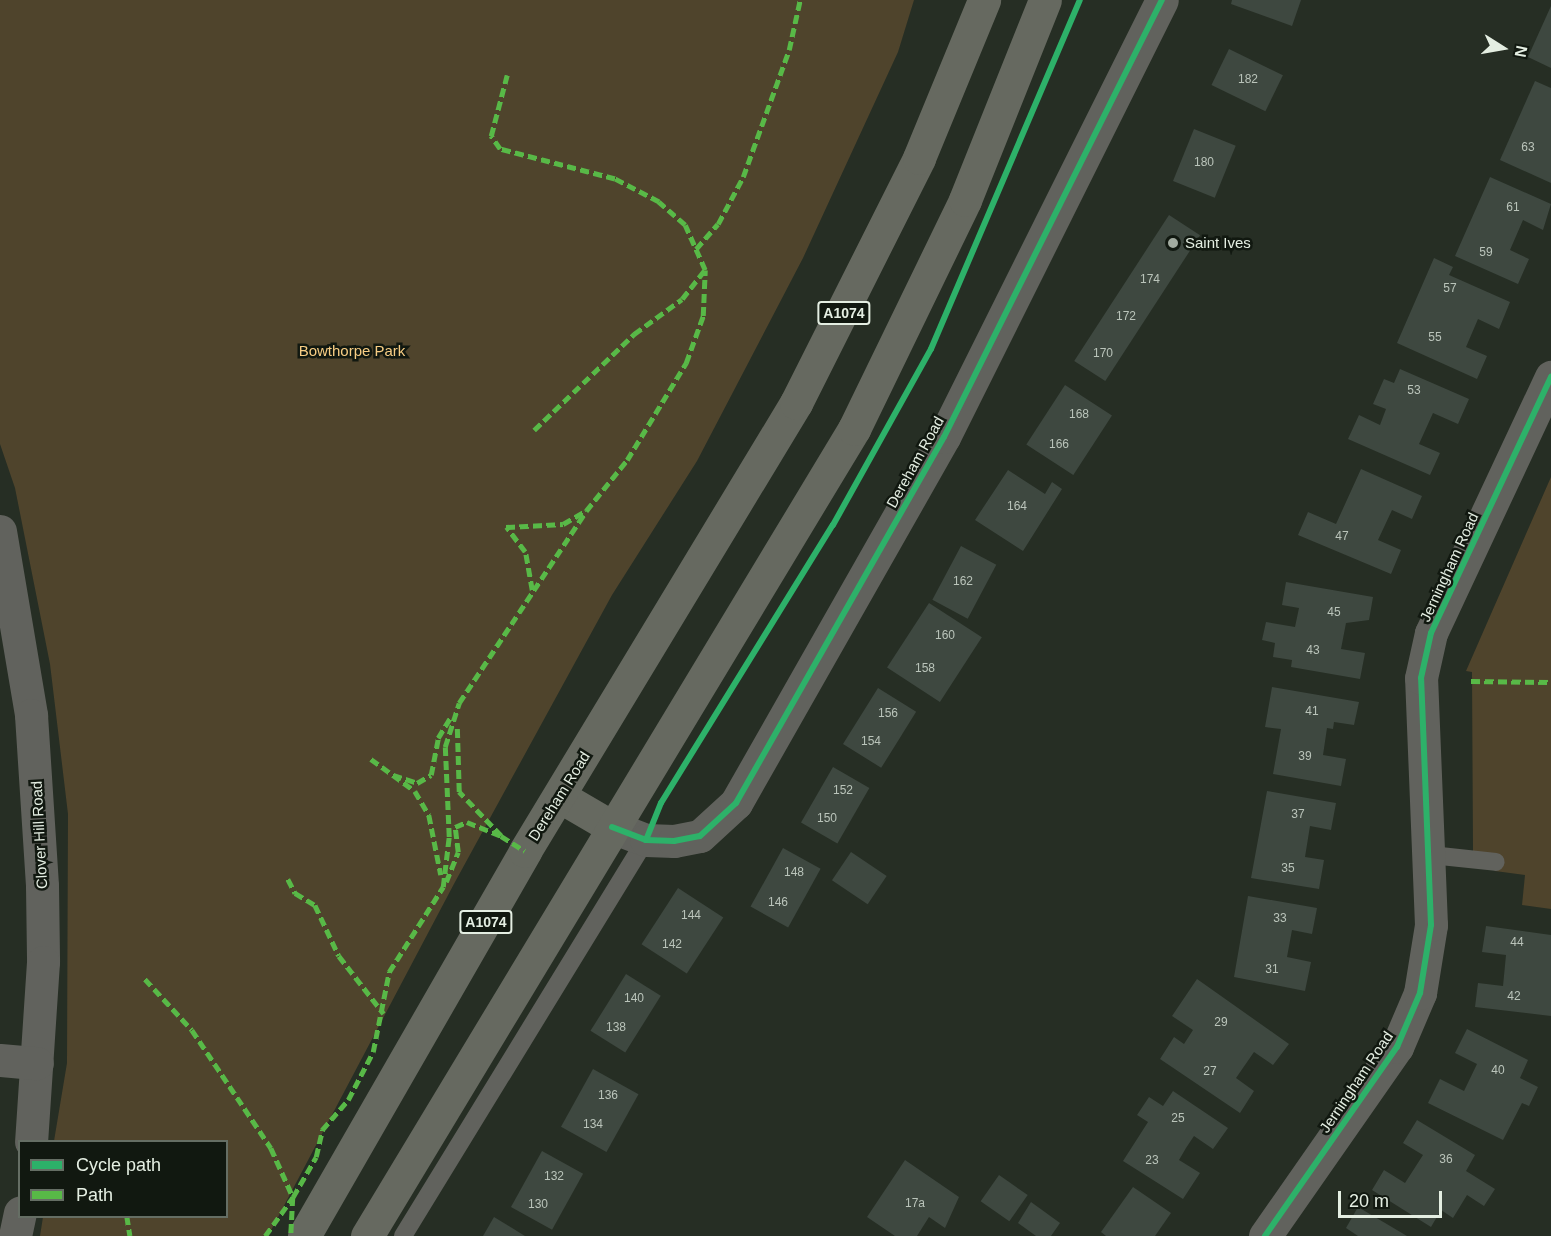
<!DOCTYPE html>
<html>
<head>
<meta charset="utf-8">
<style>
  body { margin:0 }
  #map { position:relative; width:1551px; height:1236px; overflow:hidden; background:#262e24; font-family:Arial,sans-serif }
  div>[style] { position:absolute }
  [style*='--x'] { left:calc(var(--x)*1px); top:calc(var(--y)*1px); width:calc(var(--w)*1px); rotate:calc(var(--a)*1deg) }
  .green>* { inset:0; background:#4f442c }
  .building>* { inset:0; background:#3e4840; transform-origin:0 0 }
  .lane>* { height:18px; margin:-9px; padding:0 9px; transform-origin:9px; border-radius:9px; background:#61625d }
  .street>* { height:33px; margin:-16.5px; padding:0 16.5px; transform-origin:16.5px; border-radius:16.5px; background:#61625d }
  .highway>* { height:33px; margin:-16.5px; padding:0 16.5px; transform-origin:16.5px; border-radius:16.5px; background:#666960 }
  .quiet>* { height:4.5px; margin-top:-2.25px; transform-origin:0; background:repeating-linear-gradient(90deg,#58b947 0 9px,transparent 0 13.5px) }
  .cycleway>* { height:6px; margin:-3px; padding:0 3px; transform-origin:3px; border-radius:3px; background:#2db169 }
  .dots>* { width:16px; height:16px; translate:-50% -50%; box-sizing:border-box; border:3px solid #111810; border-radius:50% }
  span { translate:-50% -50%; white-space:nowrap; text-align:center; line-height:1.15; -webkit-text-stroke:5px #111810; paint-order:stroke }
  .number-label { font-size:12px; color:#bac4ba }
  .number-label span { -webkit-text-stroke-width:0 }
  .shield-label span { padding:2px 4px; background:#111810; border:2px solid; border-radius:4px; -webkit-text-stroke-width:0 }
  .shield-label { font-size:14px; color:#e4eee2; font-weight:700 }
  .poi-label { font-size:15px; color:#e4eee2 }
  .left { translate:0 -50%; text-align:left }
  .park-label { font-size:15px; color:#f7cd84 }
  .street-label { font-size:15px; color:#e4eee2 }
  .legend { position:absolute; left:18px; top:1140px; width:210px; height:78px; box-sizing:border-box; background:#111810; border:2px solid #656e64; margin:0; padding:8px 10px; list-style:none; font-size:18px; color:#e4eee2 }
  .legend li { display:flex; align-items:center; gap:12px; height:30px }
  .legend b { width:30px; border:2px solid #656e64 }
  .north { position:absolute; left:1473px; top:18px; width:60px; height:60px; -webkit-text-stroke:4px #111810; paint-order:stroke; rotate:101deg; font-size:16px; font-weight:700; line-height:24px; text-align:center; color:#e4eee2 }
  .north::after { content:''; display:block; margin:auto; width:21px; height:27px; background:#e4eee2; clip-path:polygon(50% 0,100% 100%,50% 72%,0 100%) }
  .scale { position:absolute; left:1338px; top:1191px; width:104px; height:27px; box-sizing:border-box; border:3px solid #e4eee2; border-top:0; padding-left:8px; font-size:18px; line-height:21px; white-space:nowrap; color:#e4eee2; -webkit-text-stroke:4px #111810; paint-order:stroke }
</style>
</head>
<body>
<div id="map">
  <div class="green">
    <div style="clip-path:polygon(0 0,914px 0,898px 52px,803px 258px,697px 461px,612px 595px,455px 882px,268px 1236px,40px 1236px,43px 1217px,226px 1216px,226px 1142px,54px 1141px,67px 1063px,68px 814px,50px 664px,15px 488px,0 444px)"></div>
    <div style="clip-path:polygon(1551px 477px,1551px 909px,1522px 905px,1525px 875px,1495px 871px,1473px 851px,1472px 672px,1466px 671px)"></div>
  </div>
  <div class="building">
    <div style="clip-path:polygon(1232px 0,1301px 0,1292px 26px,1231px 4px)"></div>
    <div style="clip-path:polygon(1551px 6px,1551px 68px,1528px 57px)"></div>
    <div style="left:1229px;top:49px;width:60px;height:40px;rotate:26deg"></div>
    <div style="clip-path:polygon(1535px 81px,1551px 88px,1551px 183px,1500px 160px)"></div>
    <div style="left:1194px;top:129px;width:45px;height:56px;rotate:22deg"></div>
    <div style="clip-path:polygon(1490px 177px,1551px 204px,1543px 230px,1523px 220px,1510px 250px,1529px 259px,1518px 284px,1455px 256px)"></div>
    <div style="left:1169px;top:215px;width:37px;height:174px;rotate:33deg"></div>
    <div style="clip-path:polygon(1434px 258px,1453px 267px,1449px 275px,1510px 302px,1499px 329px,1478px 319px,1466px 347px,1487px 356px,1477px 379px,1397px 343px)"></div>
    <div style="clip-path:polygon(1400px 369px,1469px 399px,1458px 424px,1433px 413px,1419px 444px,1440px 453px,1430px 475px,1348px 439px,1359px 415px,1380px 425px,1386px 409px,1373px 404px,1384px 379px,1394px 383px)"></div>
    <div style="left:1065px;top:385px;width:56px;height:71px;rotate:33deg"></div>
    <div style="clip-path:polygon(1361px 469px,1422px 496px,1412px 519px,1392px 510px,1378px 540px,1401px 550px,1391px 574px,1298px 535px,1308px 512px,1336px 524px)"></div>
    <div style="clip-path:polygon(1008px 470px,1045px 494px,1052px 482px,1062px 489px,1023px 551px,975px 520px)"></div>
    <div style="left:961px;top:546px;width:40px;height:61px;rotate:28deg"></div>
    <div style="clip-path:polygon(1286px 582px,1373px 597px,1369px 620px,1346px 623px,1341px 649px,1365px 653px,1360px 679px,1291px 667px,1292px 660px,1273px 657px,1275px 643px,1262px 640px,1266px 622px,1295px 627px,1299px 608px,1282px 605px)"></div>
    <div style="left:929px;top:603px;width:63px;height:77px;rotate:33deg"></div>
    <div style="clip-path:polygon(1272px 687px,1359px 702px,1354px 725px,1334px 722px,1333px 729px,1327px 728px,1323px 755px,1346px 759px,1341px 786px,1273px 774px,1281px 729px,1265px 727px)"></div>
    <div style="left:878px;top:688px;width:45px;height:66px;rotate:32deg"></div>
    <div style="left:833px;top:767px;width:42px;height:64px;rotate:30deg"></div>
    <div style="clip-path:polygon(1267px 791px,1336px 803px,1331px 830px,1310px 826px,1305px 857px,1324px 860px,1319px 889px,1251px 878px)"></div>
    <div style="left:783px;top:848px;width:43px;height:67px;rotate:29deg"></div>
    <div style="left:851px;top:852px;width:43px;height:34px;rotate:34deg"></div>
    <div style="left:678px;top:888px;width:54px;height:67px;rotate:33deg"></div>
    <div style="clip-path:polygon(1248px 896px,1317px 908px,1312px 934px,1292px 930px,1287px 957px,1311px 962px,1305px 991px,1234px 977px)"></div>
    <div style="clip-path:polygon(1486px 926px,1551px 935px,1551px 1016px,1475px 1007px,1478px 983px,1503px 986px,1506px 955px,1482px 952px)"></div>
    <div style="left:626px;top:974px;width:41px;height:67px;rotate:32deg"></div>
    <div style="clip-path:polygon(1197px 979px,1289px 1044px,1273px 1065px,1254px 1052px,1236px 1078px,1254px 1091px,1240px 1113px,1160px 1059px,1174px 1037px,1184px 1044px,1193px 1030px,1172px 1016px)"></div>
    <div style="clip-path:polygon(1467px 1029px,1528px 1060px,1520px 1078px,1538px 1087px,1529px 1106px,1522px 1103px,1503px 1140px,1428px 1103px,1440px 1079px,1464px 1091px,1477px 1064px,1455px 1053px)"></div>
    <div style="left:593px;top:1069px;width:52px;height:66px;rotate:29deg"></div>
    <div style="clip-path:polygon(1173px 1091px,1228px 1128px,1213px 1149px,1194px 1136px,1186px 1148px,1179px 1160px,1200px 1173px,1183px 1199px,1123px 1161px,1148px 1122px,1137px 1115px,1149px 1097px,1163px 1106px)"></div>
    <div style="clip-path:polygon(1417px 1120px,1475px 1155px,1466px 1171px,1495px 1189px,1484px 1206px,1467px 1195px,1453px 1218px,1441px 1210px,1431px 1227px,1372px 1190px,1384px 1170px,1405px 1183px,1423px 1155px,1403px 1143px)"></div>
    <div style="left:542px;top:1151px;width:47px;height:64px;rotate:29deg"></div>
    <div style="clip-path:polygon(905px 1160px,959px 1197px,945px 1228px,929px 1217px,917px 1236px,895px 1236px,867px 1217px)"></div>
    <div style="left:999px;top:1175px;width:35px;height:32px;rotate:35deg"></div>
    <div style="clip-path:polygon(1133px 1187px,1171px 1213px,1155px 1236px,1106px 1236px,1101px 1232px)"></div>
    <div style="clip-path:polygon(1031px 1202px,1060px 1223px,1051px 1236px,1036px 1236px,1018px 1223px)"></div>
    <div style="clip-path:polygon(1358px 1207px,1407px 1236px,1358px 1236px,1346px 1228px)"></div>
    <div style="clip-path:polygon(494px 1217px,525px 1236px,483px 1236px)"></div>
  </div>
  <div class="lane">
    <div style="--x:1431;--y:855;--w:65;--a:6.1"></div>
    <div style="--x:403;--y:1236;--w:465;--a:-58.5"></div>
  </div>
  <div class="street">
    <div style="--x:0;--y:531;--w:187;--a:80.4"></div>
    <div style="--x:31;--y:715;--w:171;--a:86.3"></div>
    <div style="--x:42;--y:886;--w:76;--a:89.2"></div>
    <div style="--x:43;--y:962;--w:180;--a:93.8"></div>
    <div style="--x:612;--y:827;--w:36;--a:21"></div>
    <div style="--x:646;--y:840;--w:28;--a:2"></div>
    <div style="--x:674;--y:841;--w:26;--a:-11"></div>
    <div style="--x:700;--y:836;--w:49;--a:-42.5"></div>
    <div style="--x:736;--y:803;--w:421;--a:-60.4"></div>
    <div style="--x:944;--y:437;--w:488;--a:-63.5"></div>
    <div style="--x:0;--y:1060;--w:37;--a:5"></div>
    <div style="--x:15;--y:1236;--w:24;--a:-78"></div>
    <div style="--x:1265;--y:1236;--w:231;--a:-55.1"></div>
    <div style="--x:1397;--y:1047;--w:59;--a:-66.9"></div>
    <div style="--x:1420;--y:993;--w:69;--a:-80.8"></div>
    <div style="--x:1431;--y:925;--w:247;--a:-92.3"></div>
    <div style="--x:1421;--y:678;--w:46;--a:-77.5"></div>
    <div style="--x:1431;--y:633;--w:283;--a:-64.9"></div>
  </div>
  <div class="highway">
    <div style="--x:559;--y:796;--w:61;--a:30.3"></div>
    <div style="--x:304;--y:1236;--w:444;--a:-60.1"></div>
    <div style="--x:525;--y:851;--w:524;--a:-58.83"></div>
    <div style="--x:796;--y:403;--w:274;--a:-63.3"></div>
    <div style="--x:919;--y:158;--w:171;--a:-67.6"></div>
    <div style="--x:367;--y:1236;--w:943;--a:-58.89"></div>
    <div style="--x:854;--y:429;--w:254;--a:-64.1"></div>
    <div style="--x:965;--y:200;--w:215;--a:-68.2"></div>
  </div>
  <div class="quiet">
    <div style="--x:696;--y:249;--w:33;--a:-49"></div>
    <div style="--x:718;--y:224;--w:53;--a:-62"></div>
    <div style="--x:743;--y:177;--w:135;--a:-70.1"></div>
    <div style="--x:789;--y:50;--w:51;--a:-77.6"></div>
    <div style="--x:534;--y:430;--w:139;--a:-43.8"></div>
    <div style="--x:634;--y:334;--w:59;--a:-36.1"></div>
    <div style="--x:682;--y:299;--w:37;--a:-52"></div>
    <div style="--x:532;--y:590;--w:39;--a:-100"></div>
    <div style="--x:525;--y:552;--w:31;--a:-127"></div>
    <div style="--x:506;--y:527;--w:57;--a:-3"></div>
    <div style="--x:563;--y:524;--w:24;--a:-30"></div>
    <div style="--x:1471;--y:681;--w:80;--a:0.7"></div>
    <div style="--x:371;--y:759;--w:54;--a:36"></div>
    <div style="--x:415;--y:791;--w:28;--a:60"></div>
    <div style="--x:429;--y:815;--w:61;--a:78.7"></div>
    <div style="--x:393;--y:775;--w:25;--a:18"></div>
    <div style="--x:417;--y:783;--w:16;--a:-30"></div>
    <div style="--x:431;--y:775;--w:38;--a:-79"></div>
    <div style="--x:438;--y:738;--w:23;--a:-59"></div>
    <div style="--x:501;--y:836;--w:28;--a:32"></div>
    <div style="--x:288;--y:879;--w:16;--a:63"></div>
    <div style="--x:295;--y:893;--w:23;--a:31"></div>
    <div style="--x:315;--y:905;--w:56;--a:64.8"></div>
    <div style="--x:339;--y:956;--w:73;--a:52.2"></div>
    <div style="--x:446;--y:882;--w:32;--a:-68"></div>
    <div style="--x:458;--y:852;--w:25;--a:-97"></div>
    <div style="--x:455;--y:827;--w:13;--a:-23"></div>
    <div style="--x:467;--y:822;--w:37;--a:22"></div>
    <div style="--x:501;--y:836;--w:61;--a:-133.7"></div>
    <div style="--x:459;--y:792;--w:67;--a:-91.7"></div>
    <div style="--x:145;--y:979;--w:69;--a:47.3"></div>
    <div style="--x:192;--y:1030;--w:142;--a:56.2"></div>
    <div style="--x:271;--y:1148;--w:54;--a:65.8"></div>
    <div style="--x:293;--y:1197;--w:39;--a:93"></div>
    <div style="--x:127;--y:1216;--w:20;--a:81"></div>
    <div style="--x:265;--y:1236;--w:48;--a:-54.3"></div>
    <div style="--x:293;--y:1197;--w:46;--a:-60.1"></div>
    <div style="--x:316;--y:1157;--w:28;--a:-77"></div>
    <div style="--x:322;--y:1130;--w:40;--a:-49"></div>
    <div style="--x:348;--y:1100;--w:54;--a:-62.5"></div>
    <div style="--x:373;--y:1052;--w:82;--a:-78.7"></div>
    <div style="--x:389;--y:972;--w:101;--a:-57.6"></div>
    <div style="--x:443;--y:887;--w:50;--a:-83.2"></div>
    <div style="--x:449;--y:837;--w:90;--a:-92.5"></div>
    <div style="--x:445;--y:747;--w:46;--a:-72.3"></div>
    <div style="--x:459;--y:703;--w:230;--a:-56.5"></div>
    <div style="--x:586;--y:511;--w:65;--a:-51.2"></div>
    <div style="--x:627;--y:460;--w:114;--a:-58.7"></div>
    <div style="--x:686;--y:363;--w:50;--a:-70.1"></div>
    <div style="--x:703;--y:316;--w:46;--a:-87.5"></div>
    <div style="--x:705;--y:270;--w:49;--a:-114"></div>
    <div style="--x:685;--y:225;--w:35;--a:-139"></div>
    <div style="--x:659;--y:202;--w:50;--a:-152.4"></div>
    <div style="--x:615;--y:179;--w:119;--a:-165.4"></div>
    <div style="--x:500;--y:149;--w:16;--a:-125"></div>
    <div style="--x:491;--y:136;--w:63;--a:-75.3"></div>
  </div>
  <div class="cycleway">
    <div style="--x:612;--y:827;--w:36;--a:21"></div>
    <div style="--x:646;--y:840;--w:28;--a:2"></div>
    <div style="--x:674;--y:841;--w:26;--a:-11"></div>
    <div style="--x:700;--y:836;--w:49;--a:-42.5"></div>
    <div style="--x:736;--y:803;--w:421;--a:-60.4"></div>
    <div style="--x:944;--y:437;--w:488;--a:-63.5"></div>
    <div style="--x:646;--y:840;--w:40;--a:-68"></div>
    <div style="--x:661;--y:803;--w:327;--a:-58.3"></div>
    <div style="--x:833;--y:525;--w:201;--a:-60.9"></div>
    <div style="--x:931;--y:349;--w:379;--a:-66.9"></div>
    <div style="--x:1265;--y:1236;--w:231;--a:-55.1"></div>
    <div style="--x:1397;--y:1047;--w:59;--a:-66.9"></div>
    <div style="--x:1420;--y:993;--w:69;--a:-80.8"></div>
    <div style="--x:1431;--y:925;--w:247;--a:-92.3"></div>
    <div style="--x:1421;--y:678;--w:46;--a:-77.5"></div>
    <div style="--x:1431;--y:633;--w:283;--a:-64.9"></div>
  </div>
  <div class="dots">
    <div style="left:1173px;top:243px;background:#a2aba0"></div>
  </div>
  <div class="number-label">
    <span style="left:1248px;top:80px">182</span>
    <span style="left:1528px;top:148px">63</span>
    <span style="left:1204px;top:163px">180</span>
    <span style="left:1513px;top:208px">61</span>
    <span style="left:1486px;top:253px">59</span>
    <span style="left:1150px;top:280px">174</span>
    <span style="left:1450px;top:289px">57</span>
    <span style="left:1126px;top:317px">172</span>
    <span style="left:1435px;top:338px">55</span>
    <span style="left:1103px;top:354px">170</span>
    <span style="left:1414px;top:391px">53</span>
    <span style="left:1079px;top:415px">168</span>
    <span style="left:1059px;top:445px">166</span>
    <span style="left:1017px;top:507px">164</span>
    <span style="left:1342px;top:537px">47</span>
    <span style="left:963px;top:582px">162</span>
    <span style="left:1334px;top:613px">45</span>
    <span style="left:945px;top:636px">160</span>
    <span style="left:1313px;top:651px">43</span>
    <span style="left:925px;top:669px">158</span>
    <span style="left:1312px;top:712px">41</span>
    <span style="left:888px;top:714px">156</span>
    <span style="left:871px;top:742px">154</span>
    <span style="left:1305px;top:757px">39</span>
    <span style="left:843px;top:791px">152</span>
    <span style="left:1298px;top:815px">37</span>
    <span style="left:827px;top:819px">150</span>
    <span style="left:1288px;top:869px">35</span>
    <span style="left:794px;top:873px">148</span>
    <span style="left:778px;top:903px">146</span>
    <span style="left:691px;top:916px">144</span>
    <span style="left:1280px;top:919px">33</span>
    <span style="left:1517px;top:943px">44</span>
    <span style="left:672px;top:945px">142</span>
    <span style="left:1272px;top:970px">31</span>
    <span style="left:1514px;top:997px">42</span>
    <span style="left:634px;top:999px">140</span>
    <span style="left:1221px;top:1023px">29</span>
    <span style="left:616px;top:1028px">138</span>
    <span style="left:1498px;top:1071px">40</span>
    <span style="left:1210px;top:1072px">27</span>
    <span style="left:608px;top:1096px">136</span>
    <span style="left:1178px;top:1119px">25</span>
    <span style="left:593px;top:1125px">134</span>
    <span style="left:1446px;top:1160px">36</span>
    <span style="left:1152px;top:1161px">23</span>
    <span style="left:554px;top:1177px">132</span>
    <span style="left:915px;top:1204px">17a</span>
    <span style="left:538px;top:1205px">130</span>
  </div>
  <div class="shield-label">
    <span style="left:844px;top:313px">A1074</span>
    <span style="left:486px;top:922px">A1074</span>
  </div>
  <div class="poi-label">
    <span class="left" style="left:1185px;top:243px">Saint Ives</span>
  </div>
  <div class="park-label">
    <span style="left:352px;top:351px">Bowthorpe Park</span>
  </div>
  <div class="street-label">
    <span style="left:915px;top:462px;rotate:-61deg">Dereham Road</span>
    <span style="left:1449px;top:567px;rotate:-65deg">Jerningham Road</span>
    <span style="left:559px;top:796px;rotate:-58deg">Dereham Road</span>
    <span style="left:39px;top:835px;rotate:-93deg">Clover Hill Road</span>
    <span style="left:1356px;top:1082px;rotate:-56deg">Jerningham Road</span>
  </div>
  <ul class="legend">
  <li><b style="height:8px;background:#2db169"></b>Cycle path</li>
  <li><b style="height:8px;background:#58b947"></b>Path</li>
  </ul>
  <div class="north">N</div>
  <div class="scale">20 m</div>
</div>
</body>
</html>
